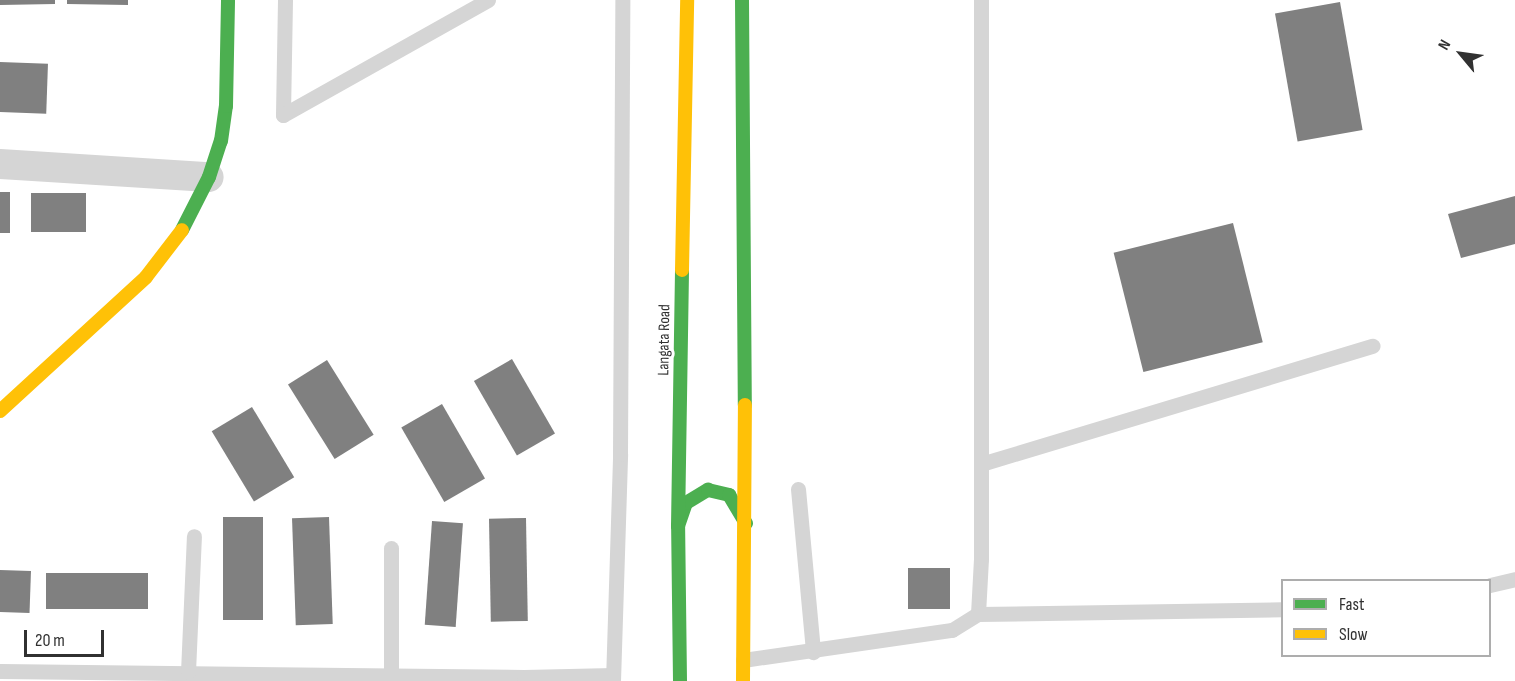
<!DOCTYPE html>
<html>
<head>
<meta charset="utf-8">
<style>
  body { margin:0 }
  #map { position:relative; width:1515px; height:681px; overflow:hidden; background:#fff; font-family:"Sofia Sans Condensed",sans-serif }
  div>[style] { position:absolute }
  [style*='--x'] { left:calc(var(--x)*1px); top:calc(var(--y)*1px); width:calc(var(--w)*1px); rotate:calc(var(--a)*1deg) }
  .building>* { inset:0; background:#808080; transform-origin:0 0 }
  .lane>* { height:15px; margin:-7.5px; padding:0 7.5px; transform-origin:7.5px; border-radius:7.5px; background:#d5d5d5 }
  .street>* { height:30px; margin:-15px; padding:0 15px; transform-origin:15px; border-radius:15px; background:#d5d5d5 }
  .fast>* { height:14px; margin:-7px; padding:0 7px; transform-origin:7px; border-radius:7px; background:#4caf50 }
  .slow>* { height:14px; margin:-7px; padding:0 7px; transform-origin:7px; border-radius:7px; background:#ffc107 }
  span { translate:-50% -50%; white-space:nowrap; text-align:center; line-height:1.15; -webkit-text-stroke:6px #fff; paint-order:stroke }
  .street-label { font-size:16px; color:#313131 }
  .legend { position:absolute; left:1281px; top:579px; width:210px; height:78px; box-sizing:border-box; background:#fff; border:2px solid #adadad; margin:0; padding:8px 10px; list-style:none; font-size:18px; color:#313131 }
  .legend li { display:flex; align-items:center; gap:12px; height:30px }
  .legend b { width:30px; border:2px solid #adadad }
  .north { position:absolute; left:1431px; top:24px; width:60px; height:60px; -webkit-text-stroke:4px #fff; paint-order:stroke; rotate:299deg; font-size:16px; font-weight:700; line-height:24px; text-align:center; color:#313131 }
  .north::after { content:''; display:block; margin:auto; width:21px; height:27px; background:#313131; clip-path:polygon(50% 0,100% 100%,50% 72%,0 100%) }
  .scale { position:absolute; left:24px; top:630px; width:80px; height:27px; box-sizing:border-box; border:3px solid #313131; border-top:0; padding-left:8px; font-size:18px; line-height:21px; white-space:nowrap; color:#313131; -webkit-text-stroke:4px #fff; paint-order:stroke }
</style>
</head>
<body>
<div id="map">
  <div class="building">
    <div style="clip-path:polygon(0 0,55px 0,55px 4px,0 5px)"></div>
    <div style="clip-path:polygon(67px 0,128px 0,128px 5px,67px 4px)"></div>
    <div style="left:1340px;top:2px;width:130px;height:66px;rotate:80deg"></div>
    <div style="left:0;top:62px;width:48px;height:50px;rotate:2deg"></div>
    <div style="left:0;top:192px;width:10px;height:41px"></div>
    <div style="left:86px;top:193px;width:39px;height:55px;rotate:90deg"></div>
    <div style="clip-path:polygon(1515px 196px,1515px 244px,1461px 258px,1448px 214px)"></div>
    <div style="left:1233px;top:223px;width:123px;height:123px;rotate:76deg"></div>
    <div style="left:512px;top:359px;width:86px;height:44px;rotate:60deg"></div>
    <div style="left:327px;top:360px;width:88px;height:46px;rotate:58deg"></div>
    <div style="left:442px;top:404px;width:86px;height:47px;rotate:60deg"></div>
    <div style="left:252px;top:407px;width:82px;height:47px;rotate:59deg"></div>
    <div style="left:223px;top:517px;width:40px;height:103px"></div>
    <div style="left:329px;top:517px;width:107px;height:37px;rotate:88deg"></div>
    <div style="left:526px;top:518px;width:103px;height:37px;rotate:89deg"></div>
    <div style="left:432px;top:521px;width:31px;height:104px;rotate:4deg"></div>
    <div style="left:950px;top:568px;width:41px;height:42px;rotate:90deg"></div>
    <div style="left:0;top:570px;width:31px;height:42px;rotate:2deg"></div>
    <div style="left:148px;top:573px;width:36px;height:102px;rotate:90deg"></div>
  </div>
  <div class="lane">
    <div style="--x:285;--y:0;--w:115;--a:91"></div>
    <div style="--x:283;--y:115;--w:235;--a:-29.3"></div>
    <div style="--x:981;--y:464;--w:409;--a:-16.8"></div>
    <div style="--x:798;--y:489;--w:164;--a:84.7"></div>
    <div style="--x:1490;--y:585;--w:26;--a:-13"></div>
    <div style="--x:978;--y:614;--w:55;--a:-86.9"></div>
    <div style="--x:981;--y:559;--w:559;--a:-90"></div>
    <div style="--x:743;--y:660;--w:211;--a:-8.2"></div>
    <div style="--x:952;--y:630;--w:31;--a:-32"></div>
    <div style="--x:978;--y:614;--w:304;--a:-0.9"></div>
    <div style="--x:0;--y:671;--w:524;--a:0.66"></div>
    <div style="--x:524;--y:677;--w:89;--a:-1.3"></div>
    <div style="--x:188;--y:672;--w:136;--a:-87.5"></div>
    <div style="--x:391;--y:681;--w:133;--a:-90"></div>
    <div style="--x:613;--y:681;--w:227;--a:-88.2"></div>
    <div style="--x:620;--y:454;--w:454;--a:-89.7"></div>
  </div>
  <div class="street">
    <div style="--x:0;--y:164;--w:209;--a:3.6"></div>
  </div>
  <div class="fast">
    <div style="--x:742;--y:0;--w:405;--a:89.6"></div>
    <div style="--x:182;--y:230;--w:59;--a:-63"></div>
    <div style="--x:209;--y:177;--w:38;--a:-72"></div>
    <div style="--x:221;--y:141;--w:35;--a:-82"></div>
    <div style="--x:226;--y:106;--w:106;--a:-88.9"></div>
    <div style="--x:678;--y:526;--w:24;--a:-71"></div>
    <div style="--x:686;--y:503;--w:26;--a:-31"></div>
    <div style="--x:708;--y:490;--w:22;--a:13"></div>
    <div style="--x:729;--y:495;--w:33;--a:59"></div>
    <div style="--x:680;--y:681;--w:155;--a:-90.7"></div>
    <div style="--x:678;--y:526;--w:256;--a:-89.1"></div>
  </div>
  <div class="slow">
    <div style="--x:682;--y:270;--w:270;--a:-88.9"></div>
    <div style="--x:0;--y:411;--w:198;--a:-42.5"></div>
    <div style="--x:146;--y:277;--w:59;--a:-52.5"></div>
    <div style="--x:743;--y:681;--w:276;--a:-89.6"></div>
  </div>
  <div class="street-label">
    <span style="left:665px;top:340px;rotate:-89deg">Langata Road</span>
  </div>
  <ul class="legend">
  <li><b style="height:8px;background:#4caf50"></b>Fast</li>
  <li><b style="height:8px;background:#ffc107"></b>Slow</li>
  </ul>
  <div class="north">N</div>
  <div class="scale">20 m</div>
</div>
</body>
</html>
